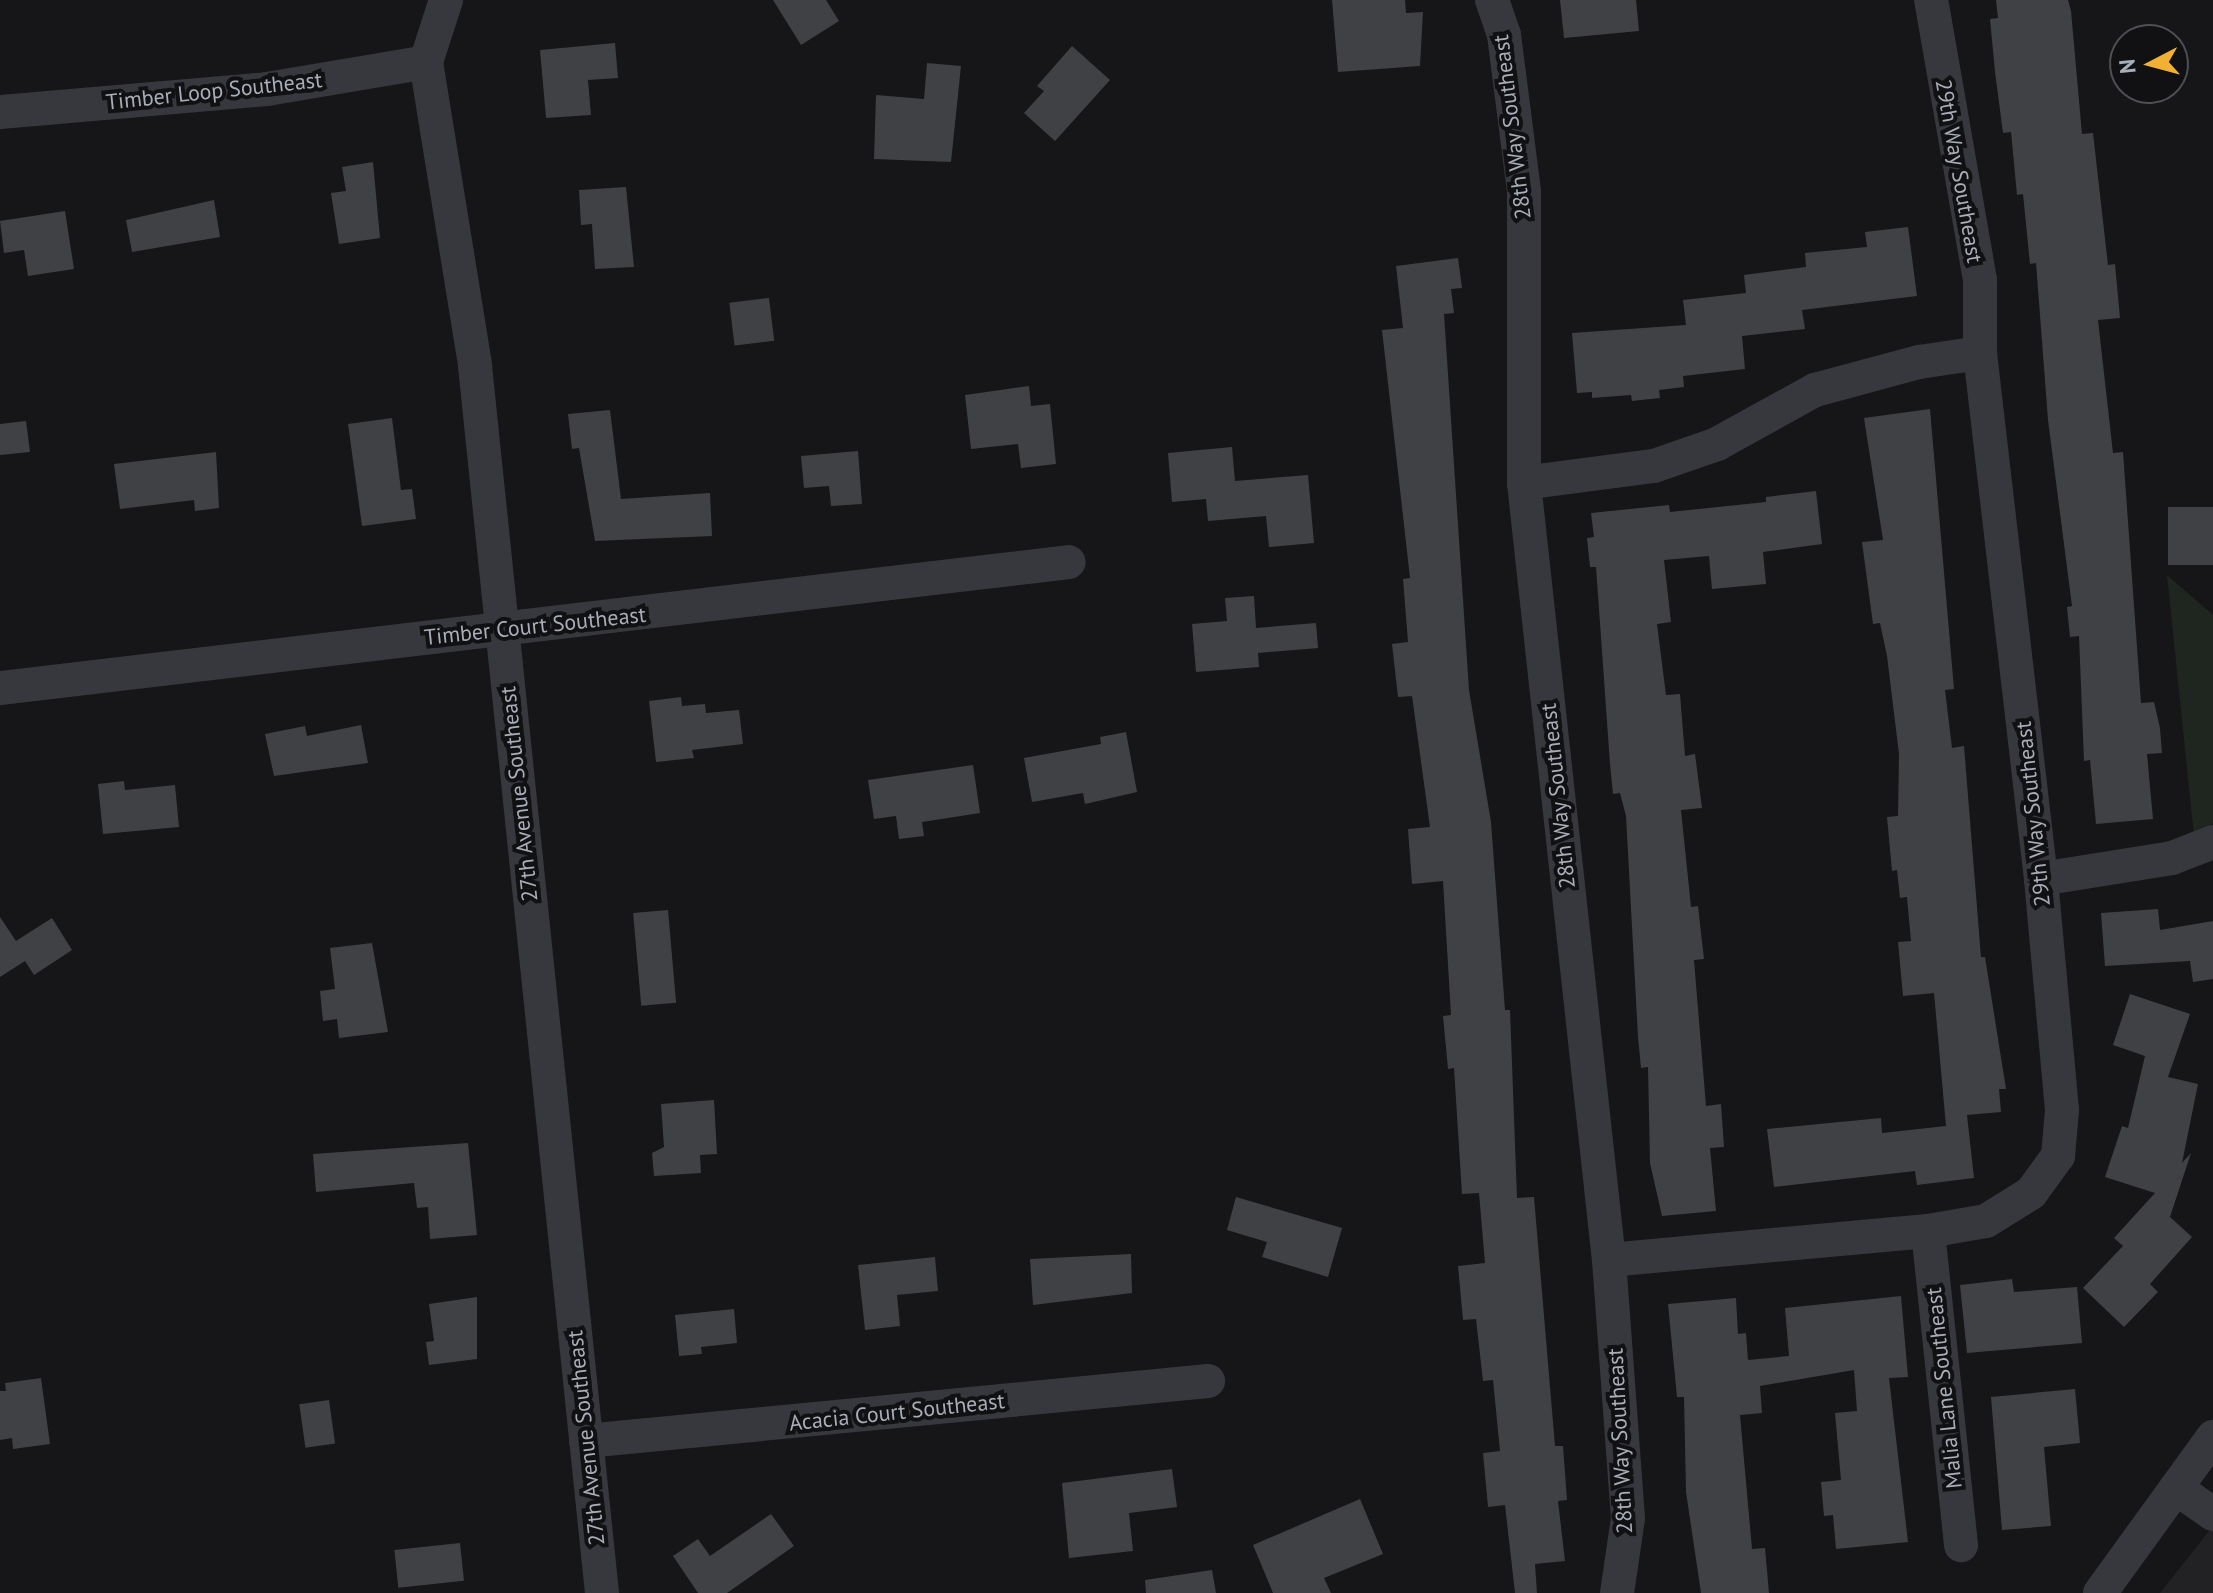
<!DOCTYPE html>
<html>
<head>
<meta charset="utf-8">
<style>
  body { margin:0 }
  #map { position:relative; width:2213px; height:1593px; overflow:hidden; background:#161618; font-family:"PT Sans",sans-serif }
  div>[style] { position:absolute }
  [style*='--x'] { left:calc(var(--x)*1px); top:calc(var(--y)*1px); width:calc(var(--w)*1px); rotate:calc(var(--a)*1deg) }
  .built>* { inset:0; background:#222225 }
  .green>* { inset:0; background:#1e261f }
  .building>* { inset:0; background:#404145; transform-origin:0 0 }
  .minor>* { height:34px; margin:-17px; padding:0 17px; transform-origin:17px; border-radius:17px; background:#37383d }
  span { translate:-50% -50%; white-space:nowrap; text-align:center; line-height:1.15; -webkit-text-stroke:8px #111113; paint-order:stroke }
  .street-label { font-size:22px; color:#a8adb8 }
  .north { position:absolute; left:2109px; top:24px; width:80px; height:80px; box-sizing:border-box; background:#111113; border:2px solid #4d4f55; border-radius:50%; rotate:264deg; font-size:22px; font-weight:700; line-height:32px; text-align:center; color:#a8adb8 }
  .north::after { content:''; display:block; margin:auto; width:28px; height:36px; background:#f2b134; clip-path:polygon(50% 0,100% 100%,50% 72%,0 100%) }
</style>
</head>
<body>
<div id="map">
  <div class="built">
    <div style="clip-path:polygon(2213px 1526px,2213px 1593px,2160px 1593px)"></div>
  </div>
  <div class="green">
    <div style="clip-path:polygon(2167px 575px,2213px 615px,2213px 823px,2194px 836px)"></div>
  </div>
  <div class="building">
    <div style="clip-path:polygon(773px 0,826px 0,839px 21px,801px 45px)"></div>
    <div style="clip-path:polygon(1332px 0,1405px 0,1406px 13px,1423px 12px,1420px 66px,1338px 72px)"></div>
    <div style="clip-path:polygon(1560px 0,1636px 0,1639px 31px,1564px 38px)"></div>
    <div style="clip-path:polygon(1996px 0,2068px 0,2071px 11px,2082px 134px,2093px 133px,2108px 265px,2115px 264px,2120px 318px,2098px 320px,2113px 453px,2123px 452px,2141px 703px,2154px 702px,2160px 728px,2162px 753px,2147px 754px,2153px 819px,2096px 824px,2090px 760px,2084px 761px,2079px 636px,2070px 637px,2067px 607px,2072px 606px,2048px 420px,2036px 263px,2030px 264px,2023px 194px,2017px 195px,2011px 132px,2003px 133px,1995px 72px,1990px 19px,1998px 18px)"></div>
    <div style="clip-path:polygon(615px 43px,618px 78px,588px 80px,591px 115px,546px 118px,540px 50px)"></div>
    <div style="clip-path:polygon(1072px 46px,1110px 80px,1055px 141px,1024px 113px,1044px 91px,1037px 86px)"></div>
    <div style="clip-path:polygon(927px 63px,961px 66px,951px 162px,874px 159px,876px 95px,924px 99px)"></div>
    <div style="clip-path:polygon(373px 162px,380px 238px,339px 244px,331px 193px,346px 191px,342px 167px)"></div>
    <div style="clip-path:polygon(626px 187px,634px 267px,595px 269px,592px 224px,581px 225px,579px 190px)"></div>
    <div style="clip-path:polygon(214px 200px,220px 237px,132px 252px,126px 220px)"></div>
    <div style="clip-path:polygon(65px 211px,74px 269px,28px 276px,24px 250px,4px 253px,0 221px)"></div>
    <div style="clip-path:polygon(1908px 227px,1917px 296px,1802px 310px,1805px 329px,1742px 336px,1745px 369px,1683px 376px,1684px 387px,1659px 390px,1660px 398px,1632px 401px,1631px 395px,1592px 398px,1592px 392px,1577px 393px,1572px 333px,1686px 325px,1683px 300px,1746px 293px,1744px 275px,1806px 267px,1805px 253px,1867px 247px,1865px 232px)"></div>
    <div style="clip-path:polygon(1458px 258px,1462px 288px,1451px 289px,1454px 313px,1444px 314px,1469px 690px,1491px 822px,1505px 1010px,1510px 1010px,1517px 1198px,1534px 1197px,1555px 1446px,1563px 1446px,1567px 1500px,1558px 1501px,1565px 1561px,1535px 1564px,1537px 1593px,1515px 1593px,1505px 1505px,1488px 1507px,1483px 1453px,1500px 1451px,1493px 1380px,1483px 1381px,1476px 1319px,1463px 1320px,1458px 1266px,1485px 1263px,1479px 1193px,1462px 1194px,1454px 1068px,1448px 1069px,1443px 1016px,1451px 1015px,1443px 881px,1412px 884px,1408px 829px,1430px 827px,1412px 696px,1398px 697px,1392px 644px,1408px 642px,1403px 579px,1410px 578px,1382px 330px,1403px 328px,1396px 266px)"></div>
    <div style="left:769px;top:298px;width:43px;height:40px;rotate:83deg"></div>
    <div style="clip-path:polygon(1029px 386px,1031px 406px,1050px 404px,1056px 464px,1021px 468px,1018px 444px,971px 449px,965px 395px)"></div>
    <div style="clip-path:polygon(1930px 409px,1954px 689px,1945px 690px,1952px 748px,1964px 746px,1981px 957px,1985px 957px,2006px 1089px,1999px 1089px,2001px 1112px,1967px 1115px,1974px 1178px,1917px 1185px,1915px 1171px,1774px 1187px,1767px 1129px,1881px 1118px,1882px 1133px,1946px 1126px,1934px 993px,1903px 996px,1898px 942px,1911px 941px,1907px 897px,1900px 898px,1897px 870px,1892px 871px,1887px 817px,1898px 816px,1899px 754px,1887px 656px,1880px 623px,1873px 624px,1862px 542px,1883px 540px,1864px 418px)"></div>
    <div style="clip-path:polygon(610px 410px,621px 499px,710px 493px,712px 536px,595px 541px,579px 448px,572px 449px,568px 414px)"></div>
    <div style="clip-path:polygon(392px 418px,401px 490px,412px 489px,416px 519px,362px 526px,348px 424px)"></div>
    <div style="clip-path:polygon(26px 421px,30px 452px,0 455px,0 424px)"></div>
    <div style="clip-path:polygon(1232px 447px,1235px 481px,1308px 475px,1314px 543px,1269px 547px,1266px 516px,1208px 521px,1206px 499px,1172px 502px,1168px 453px)"></div>
    <div style="clip-path:polygon(858px 451px,862px 504px,831px 506px,829px 486px,804px 488px,801px 456px)"></div>
    <div style="clip-path:polygon(216px 452px,219px 508px,195px 511px,194px 500px,120px 509px,114px 464px)"></div>
    <div style="clip-path:polygon(1816px 491px,1822px 544px,1763px 552px,1766px 584px,1712px 589px,1709px 556px,1664px 560px,1671px 622px,1657px 624px,1666px 695px,1680px 694px,1685px 756px,1695px 754px,1702px 808px,1681px 810px,1691px 907px,1698px 906px,1704px 959px,1694px 960px,1706px 1106px,1721px 1104px,1724px 1147px,1710px 1148px,1716px 1211px,1662px 1216px,1650px 1163px,1648px 1067px,1641px 1068px,1638px 1037px,1626px 816px,1620px 793px,1613px 794px,1610px 764px,1596px 567px,1590px 567px,1587px 538px,1594px 537px,1591px 513px,1669px 505px,1670px 512px,1766px 502px,1766px 497px)"></div>
    <div style="left:2213px;top:507px;width:58px;height:45px;rotate:90deg"></div>
    <div style="clip-path:polygon(1254px 596px,1256px 628px,1316px 623px,1318px 648px,1258px 653px,1259px 667px,1196px 672px,1192px 624px,1227px 621px,1225px 598px)"></div>
    <div style="clip-path:polygon(681px 697px,682px 706px,705px 704px,706px 713px,739px 710px,743px 744px,692px 750px,694px 758px,656px 762px,649px 701px)"></div>
    <div style="clip-path:polygon(361px 725px,368px 763px,274px 776px,265px 734px,305px 726px,307px 736px)"></div>
    <div style="clip-path:polygon(1126px 732px,1137px 792px,1085px 804px,1083px 793px,1032px 802px,1024px 758px,1101px 744px,1100px 737px)"></div>
    <div style="clip-path:polygon(973px 765px,980px 813px,922px 822px,924px 836px,899px 839px,896px 816px,874px 819px,868px 780px)"></div>
    <div style="clip-path:polygon(124px 781px,125px 790px,175px 785px,179px 827px,103px 834px,98px 784px)"></div>
    <div style="clip-path:polygon(2158px 909px,2160px 930px,2213px 921px,2213px 979px,2193px 982px,2190px 961px,2105px 966px,2101px 913px)"></div>
    <div style="left:668px;top:910px;width:93px;height:35px;rotate:85deg"></div>
    <div style="clip-path:polygon(0 917px,16px 941px,52px 918px,72px 950px,34px 975px,25px 961px,0 977px)"></div>
    <div style="clip-path:polygon(372px 943px,388px 1032px,339px 1038px,337px 1019px,323px 1021px,320px 991px,335px 989px,330px 948px)"></div>
    <div style="clip-path:polygon(2130px 994px,2190px 1014px,2168px 1077px,2198px 1084px,2182px 1163px,2191px 1153px,2170px 1217px,2192px 1237px,2150px 1284px,2158px 1292px,2124px 1327px,2083px 1288px,2123px 1246px,2114px 1238px,2155px 1193px,2105px 1177px,2122px 1126px,2128px 1128px,2145px 1056px,2113px 1045px)"></div>
    <div style="clip-path:polygon(714px 1100px,717px 1154px,700px 1155px,701px 1173px,654px 1176px,652px 1153px,664px 1147px,661px 1104px)"></div>
    <div style="clip-path:polygon(468px 1143px,477px 1235px,430px 1239px,428px 1207px,417px 1208px,414px 1183px,316px 1192px,313px 1154px)"></div>
    <div style="clip-path:polygon(1236px 1197px,1342px 1228px,1328px 1277px,1262px 1257px,1267px 1242px,1227px 1230px)"></div>
    <div style="clip-path:polygon(1131px 1254px,1132px 1293px,1033px 1305px,1030px 1259px)"></div>
    <div style="clip-path:polygon(935px 1257px,938px 1291px,897px 1295px,900px 1326px,865px 1330px,858px 1265px)"></div>
    <div style="clip-path:polygon(2012px 1279px,2014px 1292px,2077px 1287px,2082px 1343px,1967px 1353px,1960px 1285px)"></div>
    <div style="clip-path:polygon(1901px 1296px,1908px 1377px,1889px 1378px,1908px 1542px,1836px 1549px,1833px 1515px,1824px 1516px,1821px 1482px,1841px 1480px,1835px 1413px,1857px 1411px,1854px 1370px,1760px 1386px,1762px 1413px,1740px 1415px,1752px 1549px,1765px 1548px,1769px 1593px,1701px 1593px,1686px 1492px,1684px 1397px,1677px 1397px,1668px 1304px,1736px 1298px,1738px 1334px,1746px 1333px,1748px 1360px,1789px 1356px,1785px 1308px)"></div>
    <div style="clip-path:polygon(477px 1297px,477px 1359px,429px 1365px,426px 1342px,434px 1341px,429px 1304px)"></div>
    <div style="clip-path:polygon(734px 1309px,737px 1343px,701px 1347px,702px 1354px,679px 1356px,675px 1315px)"></div>
    <div style="clip-path:polygon(41px 1378px,50px 1444px,13px 1449px,12px 1438px,0 1440px,0 1391px,6px 1391px,5px 1383px)"></div>
    <div style="clip-path:polygon(2075px 1389px,2080px 1443px,2044px 1447px,2051px 1526px,2002px 1530px,1991px 1397px)"></div>
    <div style="left:329px;top:1400px;width:44px;height:30px;rotate:82deg"></div>
    <div style="clip-path:polygon(1172px 1469px,1177px 1507px,1129px 1513px,1133px 1551px,1069px 1558px,1062px 1483px)"></div>
    <div style="clip-path:polygon(1360px 1499px,1383px 1554px,1324px 1578px,1331px 1593px,1273px 1593px,1253px 1545px)"></div>
    <div style="clip-path:polygon(771px 1514px,794px 1546px,727px 1593px,698px 1593px,673px 1556px,698px 1539px,710px 1556px)"></div>
    <div style="left:460px;top:1543px;width:38px;height:66px;rotate:84deg"></div>
    <div style="clip-path:polygon(1212px 1570px,1216px 1593px,1146px 1593px,1145px 1580px)"></div>
  </div>
  <div class="minor">
    <div style="--x:446;--y:0;--w:65;--a:107.9"></div>
    <div style="--x:426;--y:62;--w:308;--a:80.8"></div>
    <div style="--x:475;--y:366;--w:1234;--a:84.09"></div>
    <div style="--x:1492;--y:0;--w:37;--a:71"></div>
    <div style="--x:1504;--y:35;--w:158;--a:82.7"></div>
    <div style="--x:1524;--y:192;--w:291;--a:90"></div>
    <div style="--x:1524;--y:483;--w:782;--a:83.76"></div>
    <div style="--x:1609;--y:1260;--w:259;--a:85.8"></div>
    <div style="--x:1628;--y:1518;--w:76;--a:98.3"></div>
    <div style="--x:0;--y:112;--w:268;--a:-4.9"></div>
    <div style="--x:267;--y:89;--w:161;--a:-9.6"></div>
    <div style="--x:1524;--y:483;--w:131;--a:-7.5"></div>
    <div style="--x:1654;--y:466;--w:67;--a:-19.2"></div>
    <div style="--x:1717;--y:444;--w:112;--a:-28.9"></div>
    <div style="--x:1815;--y:390;--w:108;--a:-15.1"></div>
    <div style="--x:1919;--y:362;--w:62;--a:-8.4"></div>
    <div style="--x:0;--y:688;--w:1076;--a:-6.72"></div>
    <div style="--x:2041;--y:879;--w:133;--a:-9.1"></div>
    <div style="--x:2172;--y:858;--w:44;--a:-21.3"></div>
    <div style="--x:1928;--y:1231;--w:316;--a:84"></div>
    <div style="--x:1609;--y:1260;--w:320;--a:-5.2"></div>
    <div style="--x:1928;--y:1231;--w:59;--a:-9.8"></div>
    <div style="--x:1986;--y:1221;--w:53;--a:-31.9"></div>
    <div style="--x:2031;--y:1193;--w:46;--a:-53.9"></div>
    <div style="--x:2058;--y:1156;--w:46;--a:-85"></div>
    <div style="--x:2062;--y:1110;--w:232;--a:-95.2"></div>
    <div style="--x:2041;--y:879;--w:530;--a:-96.62"></div>
    <div style="--x:1980;--y:353;--w:73;--a:-90"></div>
    <div style="--x:1980;--y:280;--w:284;--a:-99.9"></div>
    <div style="--x:586;--y:1441;--w:625;--a:-5.51"></div>
    <div style="--x:2176;--y:1488;--w:45;--a:35.1"></div>
    <div style="--x:2100;--y:1593;--w:193;--a:-54.1"></div>
  </div>
  <div class="street-label">
    <span style="left:214px;top:91px;rotate:-6deg">Timber Loop Southeast</span>
    <span style="left:1512px;top:127px;rotate:-97deg">28th Way Southeast</span>
    <span style="left:1959px;top:171px;rotate:80deg">29th Way Southeast</span>
    <span style="left:535px;top:626px;rotate:-6deg">Timber Court Southeast</span>
    <span style="left:519px;top:794px;rotate:-96deg">27th Avenue Southeast</span>
    <span style="left:1558px;top:796px;rotate:-96deg">28th Way Southeast</span>
    <span style="left:2033px;top:814px;rotate:-96deg">29th Way Southeast</span>
    <span style="left:1944px;top:1388px;rotate:-96deg">Malia Lane Southeast</span>
    <span style="left:897px;top:1412px;rotate:-6deg">Acacia Court Southeast</span>
    <span style="left:586px;top:1438px;rotate:-96deg">27th Avenue Southeast</span>
    <span style="left:1620px;top:1441px;rotate:-93deg">28th Way Southeast</span>
  </div>
  <div class="north">N</div>
</div>
</body>
</html>
